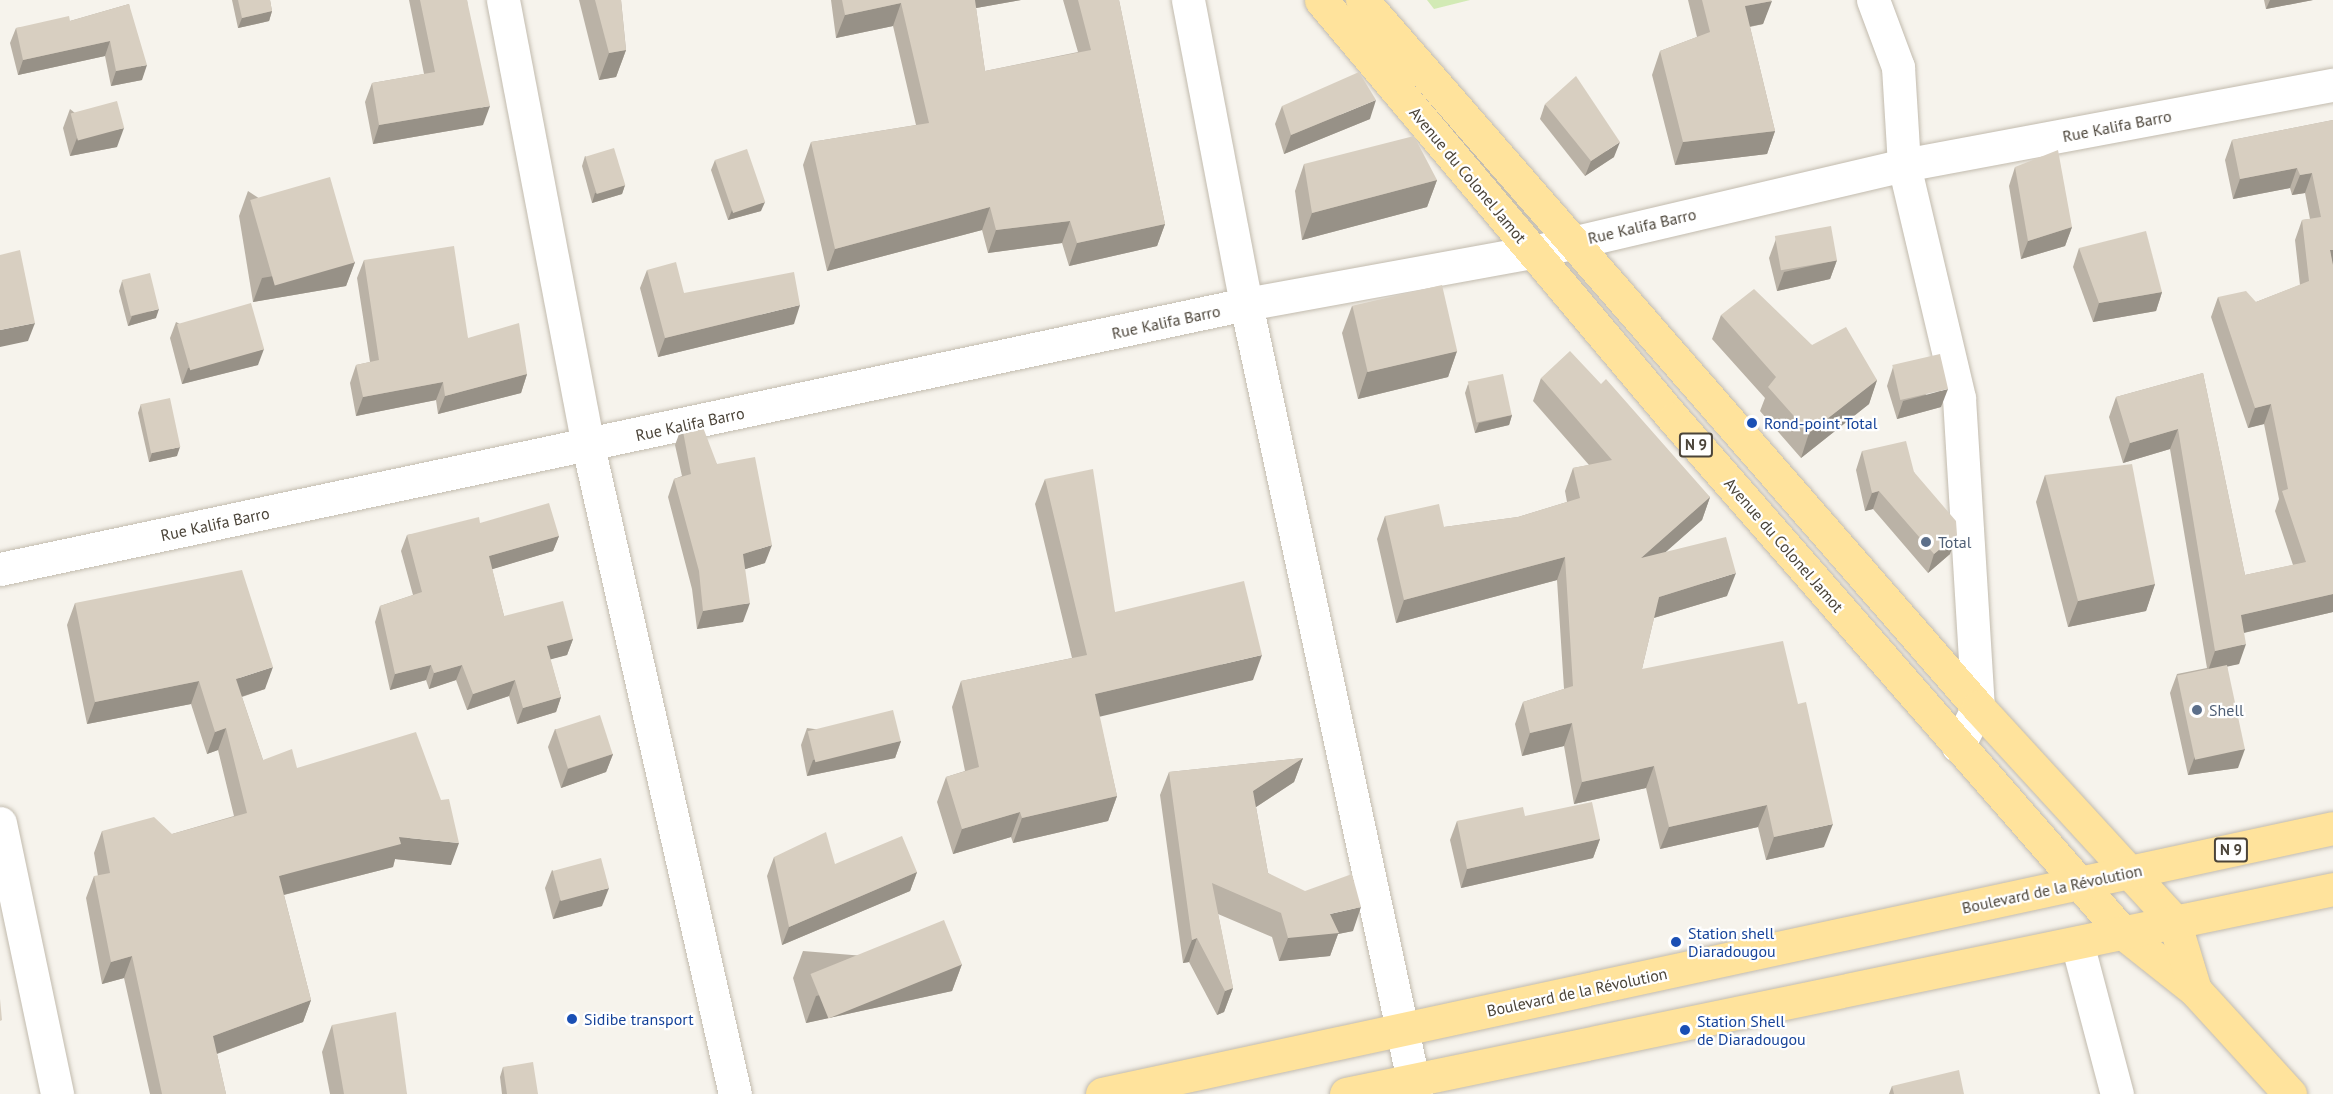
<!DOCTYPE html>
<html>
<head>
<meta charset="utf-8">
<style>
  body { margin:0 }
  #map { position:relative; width:2333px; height:1094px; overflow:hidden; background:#f6f3ec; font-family:"PT Sans",sans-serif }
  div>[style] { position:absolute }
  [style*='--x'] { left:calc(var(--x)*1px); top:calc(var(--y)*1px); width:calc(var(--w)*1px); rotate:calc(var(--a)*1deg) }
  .green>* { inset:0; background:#d2eab5 }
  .roads { filter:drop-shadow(0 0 2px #c2bbae) drop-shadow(0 0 2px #c2bbae) }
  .minor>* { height:33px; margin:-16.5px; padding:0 16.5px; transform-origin:16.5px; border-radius:16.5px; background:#fff }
  .major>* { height:33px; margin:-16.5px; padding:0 16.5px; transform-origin:16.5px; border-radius:16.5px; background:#ffe39c }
  .wall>* { inset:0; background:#bab2a6 }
  .shaded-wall>* { inset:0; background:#979187 }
  .building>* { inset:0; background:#d8cfc1; transform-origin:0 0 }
  .dots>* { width:16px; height:16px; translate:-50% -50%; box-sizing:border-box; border:3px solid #fff; border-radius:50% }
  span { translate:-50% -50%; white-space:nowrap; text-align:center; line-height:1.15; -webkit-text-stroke:4.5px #fff; paint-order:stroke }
  .shield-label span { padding:2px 4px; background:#fff; border:2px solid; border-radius:4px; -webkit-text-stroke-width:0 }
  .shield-label { font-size:15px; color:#4b4439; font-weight:700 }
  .street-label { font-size:16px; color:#4b4439 }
  .transit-label { font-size:16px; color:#164399 }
  .left { translate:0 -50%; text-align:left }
  .service-label { font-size:16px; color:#4e5e75 }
</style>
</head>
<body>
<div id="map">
  <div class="green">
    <div style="clip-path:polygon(1427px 0,1470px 0,1434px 9px)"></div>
  </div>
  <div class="roads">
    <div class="minor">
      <div style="--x:503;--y:0;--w:454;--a:79.2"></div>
      <div style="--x:588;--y:446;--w:664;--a:77.22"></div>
      <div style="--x:1188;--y:0;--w:309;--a:79.2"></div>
      <div style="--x:1246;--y:304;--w:808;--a:77.86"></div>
      <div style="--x:1873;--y:0;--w:72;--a:69.5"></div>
      <div style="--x:1898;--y:67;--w:98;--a:86.5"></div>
      <div style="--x:1904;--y:165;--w:239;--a:76.7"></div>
      <div style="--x:1959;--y:398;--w:310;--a:86.5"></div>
      <div style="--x:1978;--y:707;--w:44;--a:117.1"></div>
      <div style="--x:0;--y:569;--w:1274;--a:-12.01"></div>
      <div style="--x:1246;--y:304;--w:292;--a:-10.3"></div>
      <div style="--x:1533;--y:252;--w:381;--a:-13.2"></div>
      <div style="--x:1904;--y:165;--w:436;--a:-10.6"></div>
      <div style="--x:0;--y:823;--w:277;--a:78.1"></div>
      <div style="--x:2077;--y:943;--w:156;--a:75.2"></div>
    </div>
    <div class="major">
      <div style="--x:1321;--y:0;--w:548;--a:49.89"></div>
      <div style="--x:1674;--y:419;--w:681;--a:48.87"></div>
      <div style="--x:2122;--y:932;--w:93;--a:38.5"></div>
      <div style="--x:2195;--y:990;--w:141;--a:47.6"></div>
      <div style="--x:1362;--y:0;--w:938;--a:48.93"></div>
      <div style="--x:1978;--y:707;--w:290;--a:47.5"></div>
      <div style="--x:2174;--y:921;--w:72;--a:73.1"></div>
      <div style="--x:1102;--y:1094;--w:1259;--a:-12.19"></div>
      <div style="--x:1346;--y:1094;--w:1008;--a:-11.73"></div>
    </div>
  </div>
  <div class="wall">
    <div style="clip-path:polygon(232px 0,270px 0,272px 11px,269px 21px,238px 28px)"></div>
    <div style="clip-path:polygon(409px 0,467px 0,483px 125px,373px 144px,365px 102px,372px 83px,424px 74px)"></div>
    <div style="clip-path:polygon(579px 0,621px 0,626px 50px,616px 77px,599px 80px)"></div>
    <div style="clip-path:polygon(831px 0,1021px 0,976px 8px,985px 71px,1078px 52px,1063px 0,1119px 0,1165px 224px,1157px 246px,1069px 266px,1062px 243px,988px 253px,982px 230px,827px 271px,803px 165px,811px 142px,916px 125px,893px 26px,836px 38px)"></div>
    <div style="clip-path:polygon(1688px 0,1771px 0,1763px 24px,1750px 27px,1775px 131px,1767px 154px,1675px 165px,1652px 75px,1660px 51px,1697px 37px)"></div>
    <div style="clip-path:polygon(2264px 0,2313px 0,2266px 9px)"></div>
    <div style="clip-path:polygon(129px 4px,142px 80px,111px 86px,105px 56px,18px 75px,10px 43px,16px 28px,70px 21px)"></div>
    <div style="clip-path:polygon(1545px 104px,1614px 157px,1585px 176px,1540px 119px)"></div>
    <div style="clip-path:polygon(1282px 106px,1370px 119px,1284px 154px,1275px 124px)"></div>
    <div style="clip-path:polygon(70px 109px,117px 147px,70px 156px,63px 128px)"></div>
    <div style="clip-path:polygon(2333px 120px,2333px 612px,2244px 633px,2239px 664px,2227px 666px,2238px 768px,2188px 775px,2170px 693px,2177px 674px,2207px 668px,2170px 449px,2123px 463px,2109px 417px,2116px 397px,2203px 373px,2245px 575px,2293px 565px,2275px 511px,2279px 499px,2264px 424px,2248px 428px,2211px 317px,2218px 297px,2256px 302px,2300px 285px,2295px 240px,2302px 220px,2310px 219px,2305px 193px,2292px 195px,2290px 188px,2233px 199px,2225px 160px,2232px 140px)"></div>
    <div style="clip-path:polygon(585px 156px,625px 185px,622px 194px,592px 203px,582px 166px)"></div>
    <div style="clip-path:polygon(715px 160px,761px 211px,728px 220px,711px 170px)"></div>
    <div style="clip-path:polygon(1304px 164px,1437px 180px,1427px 207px,1302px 240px,1295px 191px)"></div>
    <div style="clip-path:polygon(2015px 167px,2072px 227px,2065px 246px,2021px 259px,2009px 186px)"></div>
    <div style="clip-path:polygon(248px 191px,355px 262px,346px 286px,253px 302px,239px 216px)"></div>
    <div style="clip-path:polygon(1776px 239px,1837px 260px,1830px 279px,1777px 291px,1769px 258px)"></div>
    <div style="clip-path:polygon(2079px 248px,2162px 292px,2156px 311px,2093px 322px,2073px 267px)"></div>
    <div style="clip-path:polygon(364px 260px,468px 338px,527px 374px,521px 393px,438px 414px,436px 400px,356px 416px,350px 383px,356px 365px,370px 362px,357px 278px)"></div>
    <div style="clip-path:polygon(647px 270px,684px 293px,794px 324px,658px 357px,640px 288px)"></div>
    <div style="clip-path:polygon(122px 281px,156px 318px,128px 326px,119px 291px)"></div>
    <div style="clip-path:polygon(1352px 306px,1457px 351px,1448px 377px,1358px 399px,1342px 333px)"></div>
    <div style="clip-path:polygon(1721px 315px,1812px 345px,1877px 380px,1869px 404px,1801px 458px,1760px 411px,1765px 398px,1712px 339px)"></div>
    <div style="clip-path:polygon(176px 322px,258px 365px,182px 384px,170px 338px)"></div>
    <div style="clip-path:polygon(1893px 367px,1941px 407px,1897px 419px,1887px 386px)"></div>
    <div style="clip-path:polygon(1541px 378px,1710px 497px,1702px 520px,1665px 552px,1727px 596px,1654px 618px,1642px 669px,1824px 847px,1766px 860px,1758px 827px,1660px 849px,1646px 788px,1574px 804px,1564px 746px,1522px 756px,1515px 724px,1523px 702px,1564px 689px,1557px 580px,1396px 623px,1377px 539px,1385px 516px,1444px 527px,1518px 517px,1567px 502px,1565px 491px,1573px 468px,1589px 465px,1533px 401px)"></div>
    <div style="clip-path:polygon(1468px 384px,1512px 415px,1509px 425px,1475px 433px,1465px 393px)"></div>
    <div style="clip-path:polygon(141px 404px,177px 456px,149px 462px,138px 413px)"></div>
    <div style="clip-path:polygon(682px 426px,717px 464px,765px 563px,745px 569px,743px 622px,697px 629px,692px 589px,668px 497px,674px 479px,682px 476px,675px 445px)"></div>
    <div style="clip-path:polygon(1862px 451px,1914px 472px,1950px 554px,1928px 573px,1873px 509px,1865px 511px,1856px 470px)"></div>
    <div style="clip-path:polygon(2045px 475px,2155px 584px,2146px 611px,2068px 627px,2036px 502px)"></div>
    <div style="clip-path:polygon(1045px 479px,1115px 612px,1253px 680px,1099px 716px,1117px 796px,1108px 821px,1013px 843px,1011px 837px,953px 854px,937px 802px,946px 777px,965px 771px,952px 707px,961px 681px,1072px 658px,1035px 504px)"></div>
    <div style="clip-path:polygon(480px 523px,559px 536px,553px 551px,492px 569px,504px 616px,573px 639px,567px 655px,550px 659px,561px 697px,556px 712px,517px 724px,509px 696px,467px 710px,456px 680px,429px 689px,426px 680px,390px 690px,375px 622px,380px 606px,413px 595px,401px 551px,407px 535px)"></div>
    <div style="clip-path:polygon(75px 603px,265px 689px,242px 697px,263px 760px,297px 768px,451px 865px,395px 859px,393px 867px,284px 895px,311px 1000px,303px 1022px,217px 1054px,226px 1094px,150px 1094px,124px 978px,102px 984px,86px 898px,94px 876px,98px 876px,94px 853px,102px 831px,172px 834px,234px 816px,218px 750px,207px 754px,191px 704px,87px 724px,67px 625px)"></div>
    <div style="clip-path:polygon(807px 728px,901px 741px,895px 758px,807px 776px,801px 745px)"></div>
    <div style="clip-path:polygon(555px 729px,613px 754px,606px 772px,561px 788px,548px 747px)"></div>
    <div style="clip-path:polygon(1303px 758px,1294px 782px,1256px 807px,1268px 873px,1353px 931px,1338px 934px,1330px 956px,1279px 961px,1272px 937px,1218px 914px,1233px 988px,1224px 1012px,1217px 1015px,1189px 962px,1183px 963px,1160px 795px,1169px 772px)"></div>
    <div style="clip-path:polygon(1525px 816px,1600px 839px,1593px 858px,1461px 888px,1450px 840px,1457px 821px)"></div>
    <div style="clip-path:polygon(774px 857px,835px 864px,917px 872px,910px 891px,782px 945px,767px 876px)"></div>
    <div style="clip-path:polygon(552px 870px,602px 906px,553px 919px,545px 888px)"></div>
    <div style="clip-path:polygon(803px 951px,962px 964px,952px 991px,806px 1023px,793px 978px)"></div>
    <div style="clip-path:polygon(332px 1025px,407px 1094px,330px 1094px,322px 1052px)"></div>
    <div style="clip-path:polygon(503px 1067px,538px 1094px,502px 1094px,500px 1077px)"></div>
    <div style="clip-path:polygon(1892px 1086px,1964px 1094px,1889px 1094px)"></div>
  </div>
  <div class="shaded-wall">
    <div style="clip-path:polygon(969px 0,1021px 0,965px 10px)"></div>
    <div style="clip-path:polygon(2270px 0,2313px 0,2266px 9px)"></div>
    <div style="clip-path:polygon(1772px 1px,1763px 24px,1736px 29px,1745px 6px)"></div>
    <div style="clip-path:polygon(901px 3px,893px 26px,836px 38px,845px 15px)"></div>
    <div style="clip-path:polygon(272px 11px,269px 21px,238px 28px,242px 18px)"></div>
    <div style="clip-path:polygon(110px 41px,105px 56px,18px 75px,23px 60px)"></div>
    <div style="clip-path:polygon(626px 50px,616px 77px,599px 80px,609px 53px)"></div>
    <div style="clip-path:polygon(147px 65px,142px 80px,111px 86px,116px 71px)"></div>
    <div style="clip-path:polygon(1376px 100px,1370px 119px,1284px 154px,1291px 135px)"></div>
    <div style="clip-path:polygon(490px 106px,483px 125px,373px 144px,379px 125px)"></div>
    <div style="clip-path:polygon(124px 128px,117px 147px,70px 156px,77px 138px)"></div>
    <div style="clip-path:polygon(1775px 131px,1767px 154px,1675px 165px,1683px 142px)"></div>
    <div style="clip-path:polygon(1620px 142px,1614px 157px,1585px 176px,1591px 161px)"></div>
    <div style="clip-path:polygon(2297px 168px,2290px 188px,2233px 199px,2240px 179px)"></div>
    <div style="clip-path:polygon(2312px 173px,2305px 193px,2292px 195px,2300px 175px)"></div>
    <div style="clip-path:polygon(1437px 180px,1427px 207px,1302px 240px,1312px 213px)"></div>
    <div style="clip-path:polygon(625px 185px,622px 194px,592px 203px,595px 193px)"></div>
    <div style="clip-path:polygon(765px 202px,761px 211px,728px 220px,732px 210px)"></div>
    <div style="clip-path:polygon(990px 207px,982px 230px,827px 271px,835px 249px)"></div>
    <div style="clip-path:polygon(1070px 221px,1062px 243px,988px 253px,996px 230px)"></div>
    <div style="clip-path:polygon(1165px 224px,1157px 246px,1069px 266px,1077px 243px)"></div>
    <div style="clip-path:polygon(2072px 227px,2065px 246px,2021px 259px,2028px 241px)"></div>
    <div style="clip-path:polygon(2330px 250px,2333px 250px,2333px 269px)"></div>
    <div style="clip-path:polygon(1837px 260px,1830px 279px,1777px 291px,1784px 272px)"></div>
    <div style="clip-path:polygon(355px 262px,346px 286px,253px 302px,262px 278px)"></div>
    <div style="clip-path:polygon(2162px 292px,2156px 311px,2093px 322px,2099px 303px)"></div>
    <div style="clip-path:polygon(800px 305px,794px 324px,658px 357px,665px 338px)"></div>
    <div style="clip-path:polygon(159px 309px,156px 318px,128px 326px,132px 316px)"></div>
    <div style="clip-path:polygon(35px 323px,28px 341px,0 347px,0 330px)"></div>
    <div style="clip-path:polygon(264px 349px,258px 365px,182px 384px,188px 368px)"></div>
    <div style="clip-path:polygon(1457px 351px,1448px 377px,1358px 399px,1367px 372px)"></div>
    <div style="clip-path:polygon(527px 374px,521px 393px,438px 414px,445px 396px)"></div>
    <div style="clip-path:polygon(1877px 380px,1869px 404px,1801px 458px,1809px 433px)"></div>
    <div style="clip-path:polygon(443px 382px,436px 400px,356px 416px,363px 397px)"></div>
    <div style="clip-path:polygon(1948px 389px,1941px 407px,1897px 419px,1903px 401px)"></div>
    <div style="clip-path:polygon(2271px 404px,2264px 424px,2248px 428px,2255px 408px)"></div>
    <div style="clip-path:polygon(1512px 415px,1509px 425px,1475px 433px,1479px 423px)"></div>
    <div style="clip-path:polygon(2178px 429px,2170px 449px,2123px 463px,2130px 443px)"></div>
    <div style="clip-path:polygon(180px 447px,177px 456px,149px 462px,152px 453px)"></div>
    <div style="clip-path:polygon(1879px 491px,1873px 509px,1865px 511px,1872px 493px)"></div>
    <div style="clip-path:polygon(1710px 497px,1702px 520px,1633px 581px,1641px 558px)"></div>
    <div style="clip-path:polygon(1957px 535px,1950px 554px,1928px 573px,1934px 554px)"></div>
    <div style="clip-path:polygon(559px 536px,553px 551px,483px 572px,489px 556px)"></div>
    <div style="clip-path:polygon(772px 545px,765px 563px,736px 572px,743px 554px)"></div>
    <div style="clip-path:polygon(1565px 557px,1557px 580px,1396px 623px,1404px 600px)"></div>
    <div style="clip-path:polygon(1736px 573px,1727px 596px,1650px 619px,1659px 597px)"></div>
    <div style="clip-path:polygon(2155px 584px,2146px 611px,2068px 627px,2078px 601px)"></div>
    <div style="clip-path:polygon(2333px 594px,2333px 612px,2234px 635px,2241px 615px)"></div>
    <div style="clip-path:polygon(750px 603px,743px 622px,697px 629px,703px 611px)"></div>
    <div style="clip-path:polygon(573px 639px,567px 655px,541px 662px,547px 646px)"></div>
    <div style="clip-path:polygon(2246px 644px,2239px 664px,2208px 671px,2215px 651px)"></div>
    <div style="clip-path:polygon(1262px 655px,1253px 680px,1086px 720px,1095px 694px)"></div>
    <div style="clip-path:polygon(431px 665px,426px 680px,390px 690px,395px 674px)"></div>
    <div style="clip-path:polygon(462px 665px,456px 680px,429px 689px,434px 673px)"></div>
    <div style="clip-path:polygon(273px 667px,265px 689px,228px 701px,236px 679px)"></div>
    <div style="clip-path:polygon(515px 680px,509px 696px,467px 710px,473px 694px)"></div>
    <div style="clip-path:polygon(199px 681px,191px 704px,87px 724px,95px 702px)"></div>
    <div style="clip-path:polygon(561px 697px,556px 712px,517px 724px,523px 708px)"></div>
    <div style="clip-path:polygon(1572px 723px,1564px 746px,1522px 756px,1530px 733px)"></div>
    <div style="clip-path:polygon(226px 728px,218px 750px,207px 754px,215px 732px)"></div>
    <div style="clip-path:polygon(901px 741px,895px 758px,807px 776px,813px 760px)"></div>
    <div style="clip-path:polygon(2245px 749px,2238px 768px,2188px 775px,2195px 756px)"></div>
    <div style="clip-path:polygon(613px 754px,606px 772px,561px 788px,568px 769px)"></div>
    <div style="clip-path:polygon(1303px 758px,1294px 782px,1244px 815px,1253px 791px)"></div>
    <div style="clip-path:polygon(1654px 766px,1646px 788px,1574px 804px,1582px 782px)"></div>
    <div style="clip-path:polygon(1117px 796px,1108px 821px,1013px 843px,1022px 818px)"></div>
    <div style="clip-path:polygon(1767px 805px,1758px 827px,1660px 849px,1669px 827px)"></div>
    <div style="clip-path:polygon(1020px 812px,1011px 837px,953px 854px,962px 829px)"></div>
    <div style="clip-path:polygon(1833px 824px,1824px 847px,1766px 860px,1774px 837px)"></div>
    <div style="clip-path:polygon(399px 837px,459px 843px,451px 865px,395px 859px,393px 867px,271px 898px,279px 876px)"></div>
    <div style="clip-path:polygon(1600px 839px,1593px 858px,1461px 888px,1467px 869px)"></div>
    <div style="clip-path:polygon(917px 872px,910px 891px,782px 945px,789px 927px)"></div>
    <div style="clip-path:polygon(609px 888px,602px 906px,553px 919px,560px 900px)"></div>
    <div style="clip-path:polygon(1361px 907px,1353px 931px,1338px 934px,1330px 956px,1279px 961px,1288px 938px,1330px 914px)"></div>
    <div style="clip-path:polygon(1197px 938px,1189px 962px,1183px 963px,1192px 940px)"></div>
    <div style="clip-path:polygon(132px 956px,124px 978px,102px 984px,111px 962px)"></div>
    <div style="clip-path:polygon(962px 964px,952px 991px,806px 1023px,816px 996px)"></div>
    <div style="clip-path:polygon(1233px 988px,1224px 1012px,1217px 1015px,1225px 991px)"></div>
    <div style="clip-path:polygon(311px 1000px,303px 1022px,205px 1058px,213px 1036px)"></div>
  </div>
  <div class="building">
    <div style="clip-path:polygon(238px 0,270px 0,272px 11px,242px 18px)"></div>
    <div style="clip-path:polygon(420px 0,467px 0,490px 106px,379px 125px,372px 83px,435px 72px)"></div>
    <div style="clip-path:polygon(595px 0,621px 0,626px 50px,609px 53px)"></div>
    <div style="clip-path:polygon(842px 0,975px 0,985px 71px,1091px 50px,1078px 0,1119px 0,1165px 224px,1077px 243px,1070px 221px,996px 230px,990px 207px,835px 249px,811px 142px,929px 123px,901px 3px,845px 15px)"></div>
    <div style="clip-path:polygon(1702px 0,1771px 0,1772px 1px,1745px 6px,1775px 131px,1683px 142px,1660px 51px,1710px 32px)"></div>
    <div style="clip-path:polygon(129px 4px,147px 65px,116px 71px,110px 41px,23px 60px,16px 28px,69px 16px,70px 21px)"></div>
    <div style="clip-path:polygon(1359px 72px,1376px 100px,1291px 135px,1282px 106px)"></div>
    <div style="clip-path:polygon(1576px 76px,1620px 142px,1591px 161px,1545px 104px)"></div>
    <div style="left:117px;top:101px;width:28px;height:48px;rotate:75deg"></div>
    <div style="clip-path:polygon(2333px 120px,2333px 250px,2330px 250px,2333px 265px,2333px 594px,2241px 615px,2246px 644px,2215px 651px,2178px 429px,2130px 443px,2116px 397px,2203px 373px,2245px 575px,2306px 562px,2282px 491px,2288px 489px,2271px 404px,2255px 408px,2218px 297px,2246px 291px,2256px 302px,2309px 281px,2302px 220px,2321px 217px,2312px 173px,2300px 175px,2297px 168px,2240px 179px,2232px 140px)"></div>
    <div style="clip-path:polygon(1414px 136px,1437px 180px,1312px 213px,1304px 164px)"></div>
    <div style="left:614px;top:148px;width:39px;height:30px;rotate:73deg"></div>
    <div style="left:747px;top:149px;width:56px;height:34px;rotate:71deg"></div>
    <div style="clip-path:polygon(2058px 150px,2072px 227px,2028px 241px,2015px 167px)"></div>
    <div style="left:330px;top:177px;width:89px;height:83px;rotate:74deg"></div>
    <div style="left:1831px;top:226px;width:35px;height:57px;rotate:80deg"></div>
    <div style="clip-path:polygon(2146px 231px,2162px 292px,2099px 303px,2079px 248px)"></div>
    <div style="clip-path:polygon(454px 246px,468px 338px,519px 323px,527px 374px,445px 396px,443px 382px,363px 397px,356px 365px,379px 360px,364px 260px)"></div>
    <div style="clip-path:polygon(20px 250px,35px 323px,0 330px,0 255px)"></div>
    <div style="clip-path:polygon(676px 262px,684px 293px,794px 272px,800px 305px,665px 338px,647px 270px)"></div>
    <div style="left:150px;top:273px;width:37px;height:29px;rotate:76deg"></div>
    <div style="left:1442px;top:285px;width:68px;height:92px;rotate:77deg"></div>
    <div style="clip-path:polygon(1754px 289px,1812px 345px,1846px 327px,1877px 380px,1809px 433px,1768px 387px,1776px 377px,1721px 315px)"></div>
    <div style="left:251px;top:303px;width:48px;height:77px;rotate:74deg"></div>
    <div style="clip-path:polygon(1570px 351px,1601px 384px,1606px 379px,1710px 497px,1641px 558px,1726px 537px,1736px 573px,1659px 597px,1642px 669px,1783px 641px,1798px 704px,1806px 702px,1833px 824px,1774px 837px,1767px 805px,1669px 827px,1654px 766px,1582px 782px,1572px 723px,1530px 733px,1523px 702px,1573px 686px,1565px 557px,1404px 600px,1385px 516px,1439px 504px,1444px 527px,1518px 517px,1580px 498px,1573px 468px,1612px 460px,1541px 378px)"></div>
    <div style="left:1940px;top:354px;width:36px;height:49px;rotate:77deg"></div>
    <div style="left:1503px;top:374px;width:42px;height:36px;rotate:78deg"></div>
    <div style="left:170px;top:398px;width:50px;height:30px;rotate:78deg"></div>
    <div style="clip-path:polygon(701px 422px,717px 464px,755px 457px,772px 545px,743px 554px,750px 603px,703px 611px,699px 571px,674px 479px,691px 474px,682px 426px)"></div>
    <div style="clip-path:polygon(1906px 441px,1914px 472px,1956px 521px,1957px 535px,1934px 554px,1879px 491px,1872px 493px,1862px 451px)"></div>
    <div style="clip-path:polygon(2132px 464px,2155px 584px,2078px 601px,2045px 475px)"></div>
    <div style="clip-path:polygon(1093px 469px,1115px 612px,1244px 581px,1262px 655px,1095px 694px,1117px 796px,1022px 818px,1020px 812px,962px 829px,946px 777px,979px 767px,961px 681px,1087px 655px,1045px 479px)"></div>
    <div style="clip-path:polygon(549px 503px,559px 536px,489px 556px,504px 616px,563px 601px,573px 639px,547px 646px,561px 697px,523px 708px,515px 680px,473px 694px,462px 665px,434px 673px,431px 665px,395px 674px,380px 606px,422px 592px,407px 535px,479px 517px,480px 523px)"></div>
    <div style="clip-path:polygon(242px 570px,273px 667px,236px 679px,263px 760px,292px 749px,297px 768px,416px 732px,441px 800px,449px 799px,459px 843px,399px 837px,401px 844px,279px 876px,311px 1000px,213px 1036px,226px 1094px,162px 1094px,132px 956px,111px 962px,94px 876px,110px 873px,102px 831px,154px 817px,172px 834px,247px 813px,226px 728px,215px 732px,199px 681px,95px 702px,75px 603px)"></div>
    <div style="left:2227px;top:665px;width:86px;height:51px;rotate:78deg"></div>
    <div style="left:893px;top:710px;width:32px;height:88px;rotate:76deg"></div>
    <div style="left:600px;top:715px;width:41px;height:47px;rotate:72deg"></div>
    <div style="clip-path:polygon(1303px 758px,1253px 791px,1268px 873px,1305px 891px,1352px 874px,1361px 907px,1330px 914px,1339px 933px,1288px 938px,1281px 913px,1212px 883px,1233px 988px,1225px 991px,1197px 938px,1192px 940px,1169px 772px)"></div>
    <div style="clip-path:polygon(1592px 802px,1600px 839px,1467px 869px,1457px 821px,1523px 807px,1525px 816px)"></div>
    <div style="clip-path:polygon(826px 832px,835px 864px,902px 836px,917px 872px,789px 927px,774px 857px)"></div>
    <div style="left:601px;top:858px;width:31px;height:50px;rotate:75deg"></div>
    <div style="left:944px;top:920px;width:48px;height:144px;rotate:68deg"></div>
    <div style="clip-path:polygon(0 999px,2px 1020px,0 1021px)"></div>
    <div style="clip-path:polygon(396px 1012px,407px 1094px,344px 1094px,332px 1025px)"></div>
    <div style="clip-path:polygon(533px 1062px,538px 1094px,507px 1094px,503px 1067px)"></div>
    <div style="clip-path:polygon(1959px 1070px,1964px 1094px,1894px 1094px,1892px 1086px)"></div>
  </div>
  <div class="dots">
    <div style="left:1752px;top:423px;background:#1a4fb4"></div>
    <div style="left:1926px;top:542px;background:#5c6f8a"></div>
    <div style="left:2197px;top:710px;background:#5c6f8a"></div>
    <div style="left:1676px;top:942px;background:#1a4fb4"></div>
    <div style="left:572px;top:1019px;background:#1a4fb4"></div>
    <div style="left:1685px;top:1030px;background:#1a4fb4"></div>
  </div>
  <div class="shield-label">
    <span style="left:1696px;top:445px">N 9</span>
    <span style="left:2231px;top:850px">N 9</span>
  </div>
  <div class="street-label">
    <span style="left:2117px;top:126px;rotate:-11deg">Rue Kalifa Barro</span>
    <span style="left:1468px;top:175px;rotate:50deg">Avenue du Colonel Jamot</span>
    <span style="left:1642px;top:226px;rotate:-13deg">Rue Kalifa Barro</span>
    <span style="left:1166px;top:322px;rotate:-12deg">Rue Kalifa Barro</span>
    <span style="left:690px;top:424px;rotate:-12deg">Rue Kalifa Barro</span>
    <span style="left:215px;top:524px;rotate:-12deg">Rue Kalifa Barro</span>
    <span style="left:1784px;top:545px;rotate:49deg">Avenue du Colonel Jamot</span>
    <span style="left:2052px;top:889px;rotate:-12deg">Boulevard de la Révolution</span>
    <span style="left:1577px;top:992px;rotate:-12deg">Boulevard de la Révolution</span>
  </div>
  <div class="transit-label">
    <span class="left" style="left:1764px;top:423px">Rond-point Total</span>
    <span class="left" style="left:1688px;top:942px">Station shell<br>Diaradougou</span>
    <span class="left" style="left:584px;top:1019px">Sidibe transport</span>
    <span class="left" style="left:1697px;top:1030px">Station Shell<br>de Diaradougou</span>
  </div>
  <div class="service-label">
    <span class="left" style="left:1938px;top:542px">Total</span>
    <span class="left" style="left:2209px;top:710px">Shell</span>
  </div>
</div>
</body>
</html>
